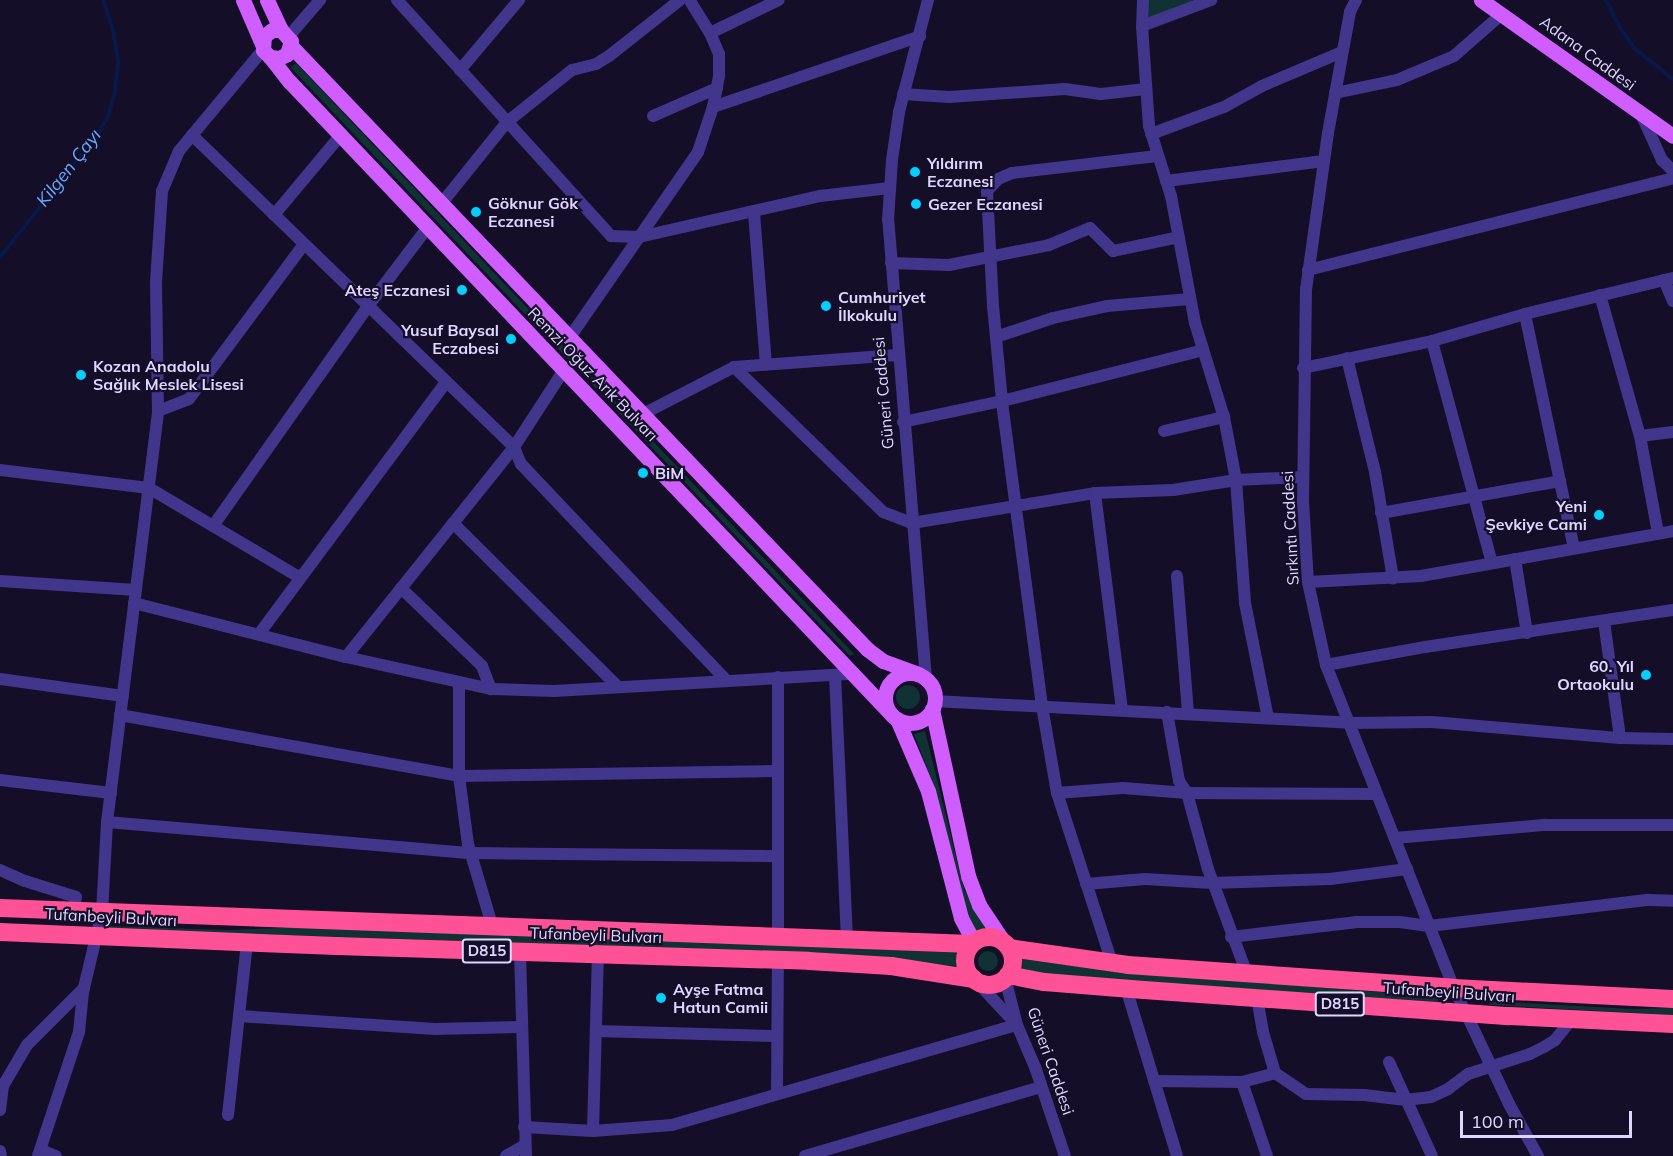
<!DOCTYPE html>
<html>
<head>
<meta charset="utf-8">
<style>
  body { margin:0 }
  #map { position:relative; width:1673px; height:1156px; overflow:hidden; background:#150e29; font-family:Mulish,sans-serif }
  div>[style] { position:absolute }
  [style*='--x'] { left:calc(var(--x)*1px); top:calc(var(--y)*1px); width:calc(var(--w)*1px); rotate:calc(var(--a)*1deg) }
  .green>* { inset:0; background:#113234 }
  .round { border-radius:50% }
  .stream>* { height:4px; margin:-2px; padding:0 2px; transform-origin:2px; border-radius:2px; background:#07194a }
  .minor>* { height:12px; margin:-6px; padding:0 6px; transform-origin:6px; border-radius:6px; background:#41368c }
  .major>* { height:15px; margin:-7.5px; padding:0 7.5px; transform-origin:7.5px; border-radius:7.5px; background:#d05eff }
  .major>.ring { margin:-7.5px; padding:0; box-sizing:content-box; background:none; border:15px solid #d05eff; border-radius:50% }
  .highway>* { height:18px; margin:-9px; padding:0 9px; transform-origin:9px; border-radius:9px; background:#ff5296 }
  .highway>.ring { margin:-9px; padding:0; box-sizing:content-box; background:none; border:18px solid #ff5296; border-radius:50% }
  .dots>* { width:16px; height:16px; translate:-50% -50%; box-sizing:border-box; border:3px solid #150e29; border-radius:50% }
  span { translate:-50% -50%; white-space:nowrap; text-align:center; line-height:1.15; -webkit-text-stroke:4.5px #150e29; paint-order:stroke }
  .shield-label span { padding:2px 4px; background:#150e29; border:2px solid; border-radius:4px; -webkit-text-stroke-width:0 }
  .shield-label { font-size:15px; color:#dfd7ff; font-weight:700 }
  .street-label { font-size:16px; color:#dfd7ff }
  .poi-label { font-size:16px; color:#dfd7ff; font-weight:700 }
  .left { translate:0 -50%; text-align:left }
  .right { translate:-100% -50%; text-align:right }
  .water-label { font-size:18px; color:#65aaff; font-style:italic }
  .scale { position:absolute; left:1460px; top:1111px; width:172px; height:27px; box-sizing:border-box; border:3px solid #dfd7ff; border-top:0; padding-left:8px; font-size:18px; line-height:21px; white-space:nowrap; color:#dfd7ff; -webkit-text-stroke:4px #150e29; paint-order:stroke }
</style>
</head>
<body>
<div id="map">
  <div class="green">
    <div style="clip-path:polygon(1147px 0,1192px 0,1193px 1px,1149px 20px)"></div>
    <div style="clip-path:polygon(296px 63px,854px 654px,850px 656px,291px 68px)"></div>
    <div class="round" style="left:896px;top:685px;width:24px;height:24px"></div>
    <div style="clip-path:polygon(925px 731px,964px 889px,988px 934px,972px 936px,932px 780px,914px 734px)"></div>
    <div style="clip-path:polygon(108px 926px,229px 930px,305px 927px,957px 950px,956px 966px,824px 953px,108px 929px)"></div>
    <div class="round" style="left:978px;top:951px;width:20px;height:20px"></div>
    <div style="clip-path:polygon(1022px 959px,1097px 969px,1438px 997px,1438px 1002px,1021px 973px)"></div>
    <div style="clip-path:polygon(1489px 1001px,1632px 1009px,1673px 1008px,1673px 1015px,1489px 1005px)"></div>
  </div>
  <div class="stream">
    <div style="--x:1606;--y:0;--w:31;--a:63"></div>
    <div style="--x:1620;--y:28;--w:24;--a:55"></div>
    <div style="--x:1634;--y:48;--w:50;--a:38.5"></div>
    <div style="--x:0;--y:257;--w:155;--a:-51.3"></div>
    <div style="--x:97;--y:136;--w:25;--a:-61"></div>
    <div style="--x:109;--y:114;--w:24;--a:-75"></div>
    <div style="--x:115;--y:91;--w:30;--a:-84"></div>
    <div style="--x:118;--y:61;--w:31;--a:-99"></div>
    <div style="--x:113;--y:30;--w:32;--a:-108"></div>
  </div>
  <div class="minor">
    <div style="--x:397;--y:0;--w:319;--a:47.8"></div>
    <div style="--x:611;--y:236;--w:28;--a:2"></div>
    <div style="--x:639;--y:237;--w:186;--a:-12.8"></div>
    <div style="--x:820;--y:196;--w:70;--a:-6.5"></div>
    <div style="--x:1143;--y:0;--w:26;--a:92"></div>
    <div style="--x:1142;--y:26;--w:100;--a:86"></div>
    <div style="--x:1149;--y:126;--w:73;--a:72.6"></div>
    <div style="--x:1171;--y:196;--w:129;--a:79.3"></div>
    <div style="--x:1195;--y:323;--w:98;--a:72.9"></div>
    <div style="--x:1224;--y:417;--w:64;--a:79.2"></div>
    <div style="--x:1236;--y:480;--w:123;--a:85.8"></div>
    <div style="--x:1245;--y:603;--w:117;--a:78.7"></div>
    <div style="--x:1356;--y:0;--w:13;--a:117"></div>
    <div style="--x:1350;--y:12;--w:123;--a:100.3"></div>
    <div style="--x:1328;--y:133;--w:158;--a:98"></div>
    <div style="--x:1306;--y:289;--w:212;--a:90.8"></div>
    <div style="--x:1303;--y:501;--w:81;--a:86.5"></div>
    <div style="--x:1308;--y:582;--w:85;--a:77.8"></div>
    <div style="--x:1326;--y:665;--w:347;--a:68.4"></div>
    <div style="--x:1454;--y:988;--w:128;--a:64.6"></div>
    <div style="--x:1509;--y:1104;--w:60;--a:60.9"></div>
    <div style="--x:1142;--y:26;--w:74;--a:-20.6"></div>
    <div style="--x:710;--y:33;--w:76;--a:-25.6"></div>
    <div style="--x:289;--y:36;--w:48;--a:-49.3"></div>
    <div style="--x:460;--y:70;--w:92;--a:-49.9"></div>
    <div style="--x:1335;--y:93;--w:63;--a:-11.8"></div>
    <div style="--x:1397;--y:80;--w:62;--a:-22.8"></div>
    <div style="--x:1454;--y:56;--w:64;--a:-41.2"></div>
    <div style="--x:903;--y:94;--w:46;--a:3.7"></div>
    <div style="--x:949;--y:97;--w:116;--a:-3.9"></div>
    <div style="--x:1065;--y:89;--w:36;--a:8"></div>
    <div style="--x:1101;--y:94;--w:45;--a:-6.3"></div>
    <div style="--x:713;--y:107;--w:219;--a:-18.9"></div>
    <div style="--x:1641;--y:114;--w:51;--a:65.5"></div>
    <div style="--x:1662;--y:160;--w:16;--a:45"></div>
    <div style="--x:653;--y:116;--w:70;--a:-23.6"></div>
    <div style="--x:1151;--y:134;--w:78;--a:-20.3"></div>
    <div style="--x:1224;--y:107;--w:43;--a:-28.9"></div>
    <div style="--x:1262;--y:86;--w:87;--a:-23"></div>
    <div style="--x:192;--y:135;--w:448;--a:44.1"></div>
    <div style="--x:514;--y:447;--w:18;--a:68"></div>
    <div style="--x:521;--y:464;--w:298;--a:46.5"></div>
    <div style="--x:1166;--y:181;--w:159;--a:-7.2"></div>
    <div style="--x:441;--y:204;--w:105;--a:-51.2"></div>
    <div style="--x:507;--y:122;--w:83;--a:-38.7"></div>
    <div style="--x:572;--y:70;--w:25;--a:-14"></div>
    <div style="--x:596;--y:64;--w:15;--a:-32"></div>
    <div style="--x:609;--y:56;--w:90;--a:-38.3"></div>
    <div style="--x:754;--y:213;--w:152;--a:85.5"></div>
    <div style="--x:274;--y:215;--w:104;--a:-50.1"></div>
    <div style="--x:891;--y:263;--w:58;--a:2"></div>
    <div style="--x:949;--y:265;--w:102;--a:-11.3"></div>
    <div style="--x:1049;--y:245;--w:44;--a:-22.5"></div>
    <div style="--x:1090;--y:228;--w:33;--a:45"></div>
    <div style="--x:1113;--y:251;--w:67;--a:-12"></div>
    <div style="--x:1308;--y:270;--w:376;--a:-14.1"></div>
    <div style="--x:1664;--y:280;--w:23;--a:67"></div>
    <div style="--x:1600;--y:295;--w:147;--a:74.2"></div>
    <div style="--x:1640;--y:436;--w:99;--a:79.5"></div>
    <div style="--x:1525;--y:314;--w:239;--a:78.2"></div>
    <div style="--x:570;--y:337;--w:225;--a:-55.3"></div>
    <div style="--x:698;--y:152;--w:47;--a:-71.6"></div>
    <div style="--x:713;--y:107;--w:33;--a:-79"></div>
    <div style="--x:719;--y:75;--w:21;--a:-90"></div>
    <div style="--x:719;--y:54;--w:23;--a:-113"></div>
    <div style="--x:710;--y:33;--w:39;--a:-122"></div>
    <div style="--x:996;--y:337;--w:60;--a:-18.4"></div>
    <div style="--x:1053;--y:318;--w:55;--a:-12.5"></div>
    <div style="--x:1107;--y:306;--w:83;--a:-4.8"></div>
    <div style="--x:1432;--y:341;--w:230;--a:74.9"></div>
    <div style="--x:1347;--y:358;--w:117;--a:76.2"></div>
    <div style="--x:1375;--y:472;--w:108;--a:80.4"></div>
    <div style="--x:734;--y:367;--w:208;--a:44.2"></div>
    <div style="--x:883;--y:512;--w:31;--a:21"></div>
    <div style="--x:912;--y:523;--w:185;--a:-9.3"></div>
    <div style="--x:1095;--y:493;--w:78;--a:-2.2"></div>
    <div style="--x:1173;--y:490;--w:64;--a:-9"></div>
    <div style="--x:1236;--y:480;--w:67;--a:-2.6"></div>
    <div style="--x:1303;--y:368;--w:132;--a:-11.8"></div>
    <div style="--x:1432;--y:341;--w:97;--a:-16.2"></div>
    <div style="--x:1525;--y:314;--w:152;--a:-13.7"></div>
    <div style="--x:158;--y:411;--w:33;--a:-21"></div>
    <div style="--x:189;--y:399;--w:193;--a:-53.4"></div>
    <div style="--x:643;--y:414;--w:102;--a:-27.3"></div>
    <div style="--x:734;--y:367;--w:164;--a:-4.2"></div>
    <div style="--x:903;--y:422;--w:101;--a:-12"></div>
    <div style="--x:1002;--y:401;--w:207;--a:-14.2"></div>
    <div style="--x:1164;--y:431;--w:62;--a:-13.1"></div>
    <div style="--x:1640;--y:436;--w:33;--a:-7"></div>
    <div style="--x:0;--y:470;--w:150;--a:6.9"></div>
    <div style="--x:149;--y:488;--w:174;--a:30.7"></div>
    <div style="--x:1095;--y:493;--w:219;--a:82.9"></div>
    <div style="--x:1381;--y:513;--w:182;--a:-10.1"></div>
    <div style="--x:453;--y:523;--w:230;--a:44.8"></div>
    <div style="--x:213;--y:526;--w:269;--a:-54.8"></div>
    <div style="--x:368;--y:306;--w:99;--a:-52.8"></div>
    <div style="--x:1515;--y:559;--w:75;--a:80.8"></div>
    <div style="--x:1177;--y:576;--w:137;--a:85.4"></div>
    <div style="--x:0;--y:581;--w:136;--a:3.8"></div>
    <div style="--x:1308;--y:582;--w:113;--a:-3"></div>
    <div style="--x:1421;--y:576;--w:256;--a:-10.1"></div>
    <div style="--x:401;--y:588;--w:112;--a:43.9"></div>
    <div style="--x:482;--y:666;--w:25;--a:69"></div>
    <div style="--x:134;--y:603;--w:219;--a:14.3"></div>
    <div style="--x:346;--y:657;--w:148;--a:12.4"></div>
    <div style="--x:491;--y:689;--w:63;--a:1.8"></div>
    <div style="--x:554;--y:691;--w:299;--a:-3.3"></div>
    <div style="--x:1604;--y:621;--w:118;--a:82.2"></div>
    <div style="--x:259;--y:634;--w:314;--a:-53.4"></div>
    <div style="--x:346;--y:657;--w:269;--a:-51.3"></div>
    <div style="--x:514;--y:447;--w:92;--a:-57"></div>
    <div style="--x:1326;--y:665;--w:101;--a:-10.3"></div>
    <div style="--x:1425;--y:647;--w:251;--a:-8.5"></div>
    <div style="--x:835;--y:675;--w:263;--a:87.4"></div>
    <div style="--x:778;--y:677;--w:259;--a:90"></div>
    <div style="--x:0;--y:679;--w:124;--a:7.9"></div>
    <div style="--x:926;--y:679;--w:461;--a:-94.7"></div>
    <div style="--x:888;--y:220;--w:60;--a:-86.2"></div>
    <div style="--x:892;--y:160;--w:49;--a:-81.7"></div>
    <div style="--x:899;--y:112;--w:116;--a:-75.5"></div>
    <div style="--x:459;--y:682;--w:94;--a:90"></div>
    <div style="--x:459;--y:776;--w:69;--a:82.5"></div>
    <div style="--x:468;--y:844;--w:84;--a:73.5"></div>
    <div style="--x:934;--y:701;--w:416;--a:3"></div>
    <div style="--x:1349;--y:723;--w:83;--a:-0.7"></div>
    <div style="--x:1432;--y:722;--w:189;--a:4.9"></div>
    <div style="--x:1620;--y:738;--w:53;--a:1.1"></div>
    <div style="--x:1167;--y:712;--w:70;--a:80.1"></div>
    <div style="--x:1179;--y:781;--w:14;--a:56"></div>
    <div style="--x:1187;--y:793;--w:79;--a:74.6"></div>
    <div style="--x:1208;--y:869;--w:112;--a:69.6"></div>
    <div style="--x:120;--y:715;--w:344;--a:10.2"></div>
    <div style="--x:459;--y:776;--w:319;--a:-0.9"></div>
    <div style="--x:0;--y:780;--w:112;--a:6.7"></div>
    <div style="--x:1057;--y:793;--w:66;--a:-4.3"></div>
    <div style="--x:1123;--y:788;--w:64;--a:4.5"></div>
    <div style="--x:1187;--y:793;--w:190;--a:0.3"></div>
    <div style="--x:107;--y:822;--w:365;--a:4.9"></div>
    <div style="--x:471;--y:853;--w:307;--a:0.6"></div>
    <div style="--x:1395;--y:838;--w:151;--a:-5"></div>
    <div style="--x:1545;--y:825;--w:128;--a:0"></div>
    <div style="--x:0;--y:870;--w:27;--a:24"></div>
    <div style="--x:25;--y:881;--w:53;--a:17.4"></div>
    <div style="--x:76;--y:897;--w:14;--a:102"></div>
    <div style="--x:1086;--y:884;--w:59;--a:-4.8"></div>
    <div style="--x:1145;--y:879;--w:67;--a:3.4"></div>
    <div style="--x:1212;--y:883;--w:118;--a:-1.9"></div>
    <div style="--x:1330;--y:879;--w:78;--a:-7.4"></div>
    <div style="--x:1231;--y:937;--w:127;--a:-6.8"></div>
    <div style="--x:1357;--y:922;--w:43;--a:0"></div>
    <div style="--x:1400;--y:922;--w:29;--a:8"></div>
    <div style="--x:1429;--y:926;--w:221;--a:-6.8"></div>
    <div style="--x:1648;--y:900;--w:25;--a:2"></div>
    <div style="--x:520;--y:952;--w:204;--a:88.3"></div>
    <div style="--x:1112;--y:963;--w:179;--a:-107.9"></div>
    <div style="--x:1057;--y:793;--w:88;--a:-99.8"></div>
    <div style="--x:1042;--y:706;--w:308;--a:-97.5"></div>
    <div style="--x:1002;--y:401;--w:95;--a:-95.4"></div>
    <div style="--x:993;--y:306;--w:115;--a:-93"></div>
    <div style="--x:987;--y:191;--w:16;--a:-47"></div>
    <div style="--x:998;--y:179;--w:15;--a:-23"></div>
    <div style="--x:1012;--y:173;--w:146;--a:-6.7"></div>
    <div style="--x:1005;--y:978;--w:49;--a:75.7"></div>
    <div style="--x:1017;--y:1025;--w:46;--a:66.8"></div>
    <div style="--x:1035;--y:1067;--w:94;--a:71.4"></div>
    <div style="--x:977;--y:982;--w:57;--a:47.1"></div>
    <div style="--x:1126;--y:988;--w:176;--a:73.1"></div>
    <div style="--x:1257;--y:998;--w:35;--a:80"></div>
    <div style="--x:1263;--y:1032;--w:43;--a:73.7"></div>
    <div style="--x:239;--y:1016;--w:196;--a:3.8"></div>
    <div style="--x:435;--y:1029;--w:87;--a:-1.3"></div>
    <div style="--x:596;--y:1031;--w:181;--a:1.6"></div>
    <div style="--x:1389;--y:1062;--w:103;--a:65.4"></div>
    <div style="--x:1154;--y:1081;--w:88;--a:0.7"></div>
    <div style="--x:1242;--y:1082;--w:34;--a:-15"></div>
    <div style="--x:1275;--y:1073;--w:37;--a:34"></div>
    <div style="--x:1306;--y:1094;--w:58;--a:1"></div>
    <div style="--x:1364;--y:1095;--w:42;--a:6.8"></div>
    <div style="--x:1406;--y:1100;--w:25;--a:-7"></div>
    <div style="--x:1431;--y:1097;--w:19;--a:-25"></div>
    <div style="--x:1448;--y:1089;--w:25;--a:-37"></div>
    <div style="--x:1468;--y:1074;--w:65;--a:-17.9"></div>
    <div style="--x:1530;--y:1054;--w:16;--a:-27"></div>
    <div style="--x:1544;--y:1047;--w:13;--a:-32"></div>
    <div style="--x:1555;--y:1040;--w:27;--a:-51"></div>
    <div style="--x:1242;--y:1082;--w:78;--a:71.3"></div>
    <div style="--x:777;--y:1093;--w:133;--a:-89.6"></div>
    <div style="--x:0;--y:1110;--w:24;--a:-83"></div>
    <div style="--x:3;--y:1086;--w:48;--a:-59.7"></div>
    <div style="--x:27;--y:1045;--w:81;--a:-45"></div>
    <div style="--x:228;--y:1115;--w:173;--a:-83.7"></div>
    <div style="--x:524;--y:1127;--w:69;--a:3.3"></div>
    <div style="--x:593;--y:1131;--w:79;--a:-4.3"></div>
    <div style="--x:672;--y:1125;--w:359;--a:-16.2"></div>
    <div style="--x:593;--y:1131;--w:176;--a:-88.4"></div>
    <div style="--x:41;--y:1150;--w:16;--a:22"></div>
    <div style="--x:0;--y:1151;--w:5;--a:79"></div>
    <div style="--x:38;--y:1156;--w:131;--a:-71.7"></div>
    <div style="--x:79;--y:1032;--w:40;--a:-84.3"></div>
    <div style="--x:83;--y:992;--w:82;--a:-76.6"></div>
    <div style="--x:102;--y:912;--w:90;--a:-86.8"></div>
    <div style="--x:107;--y:822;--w:414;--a:-82.9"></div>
    <div style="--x:158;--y:411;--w:129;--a:-90.9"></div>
    <div style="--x:156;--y:282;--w:91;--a:-86.2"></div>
    <div style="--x:162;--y:191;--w:43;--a:-67"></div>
    <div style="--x:179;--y:151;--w:131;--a:-50.3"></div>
    <div style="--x:506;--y:1156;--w:22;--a:-30"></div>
    <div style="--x:805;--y:1156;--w:246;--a:-16.3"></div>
  </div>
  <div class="major">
    <div style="--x:243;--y:0;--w:48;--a:66.6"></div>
    <div style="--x:267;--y:0;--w:33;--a:65"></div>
    <div style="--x:281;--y:30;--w:15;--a:48"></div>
    <div style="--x:291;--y:41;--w:14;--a:107"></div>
    <div style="--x:287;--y:54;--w:9;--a:153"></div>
    <div style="--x:279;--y:58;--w:9;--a:-174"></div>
    <div style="--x:270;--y:57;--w:10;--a:-135"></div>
    <div style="--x:263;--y:50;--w:14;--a:-86"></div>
    <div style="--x:264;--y:36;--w:10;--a:-37"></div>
    <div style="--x:272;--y:30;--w:9;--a:0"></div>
    <div style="--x:1481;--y:0;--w:235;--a:35.3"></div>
    <div style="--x:291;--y:46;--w:834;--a:46.31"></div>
    <div style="--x:867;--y:649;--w:20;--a:37"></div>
    <div style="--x:883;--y:661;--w:38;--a:20"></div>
    <div style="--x:270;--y:57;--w:31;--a:52"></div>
    <div style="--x:289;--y:81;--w:874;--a:46.44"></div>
    <div class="ring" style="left:885px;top:673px;width:35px;height:35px"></div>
    <div style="--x:932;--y:709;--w:171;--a:77.8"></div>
    <div style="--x:968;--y:876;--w:31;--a:69"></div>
    <div style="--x:979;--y:905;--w:43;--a:56.3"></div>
    <div style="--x:897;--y:719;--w:78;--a:66.7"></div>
    <div style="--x:928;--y:791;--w:131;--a:75.4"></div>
    <div style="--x:961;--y:918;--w:27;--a:62"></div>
  </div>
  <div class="highway">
    <div style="--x:0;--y:908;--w:972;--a:2.12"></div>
    <div style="--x:0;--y:932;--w:337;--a:2.4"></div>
    <div style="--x:337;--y:946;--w:472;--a:1.8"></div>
    <div style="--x:809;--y:961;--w:82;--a:3.5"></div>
    <div style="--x:891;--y:966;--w:84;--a:8.9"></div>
    <div class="ring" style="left:965px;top:937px;width:30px;height:30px"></div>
    <div style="--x:1009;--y:948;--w:120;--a:8.1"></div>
    <div style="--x:1128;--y:965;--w:327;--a:4"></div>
    <div style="--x:1454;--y:988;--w:219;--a:2.9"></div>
    <div style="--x:1008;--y:975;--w:37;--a:11"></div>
    <div style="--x:1044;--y:982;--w:100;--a:4.6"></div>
    <div style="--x:1144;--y:990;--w:366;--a:4.1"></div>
    <div style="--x:1509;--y:1016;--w:164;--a:2.8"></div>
  </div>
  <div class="dots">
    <div style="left:915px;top:172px;background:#03d0ff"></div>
    <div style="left:916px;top:204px;background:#03d0ff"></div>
    <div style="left:476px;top:212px;background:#03d0ff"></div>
    <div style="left:462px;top:290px;background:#03d0ff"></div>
    <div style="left:826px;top:306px;background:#03d0ff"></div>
    <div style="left:511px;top:339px;background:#03d0ff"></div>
    <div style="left:81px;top:375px;background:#03d0ff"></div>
    <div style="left:643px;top:473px;background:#03d0ff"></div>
    <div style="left:1599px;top:515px;background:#03d0ff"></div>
    <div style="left:1646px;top:675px;background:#03d0ff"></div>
    <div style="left:661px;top:998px;background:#03d0ff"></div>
  </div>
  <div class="shield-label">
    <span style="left:487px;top:951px">D815</span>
    <span style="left:1340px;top:1004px">D815</span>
  </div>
  <div class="street-label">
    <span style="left:1588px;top:53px;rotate:36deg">Adana Caddesi</span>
    <span style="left:593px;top:374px;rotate:46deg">Remzi Oğuz Arık Bulvarı</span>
    <span style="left:883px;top:393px;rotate:-95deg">Güneri Caddesi</span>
    <span style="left:1290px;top:528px;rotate:-93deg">Sırkıntı Caddesi</span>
    <span style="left:111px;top:917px;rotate:3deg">Tufanbeyli Bulvarı</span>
    <span style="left:596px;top:935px;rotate:2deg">Tufanbeyli Bulvarı</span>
    <span style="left:1449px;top:992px;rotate:4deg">Tufanbeyli Bulvarı</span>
    <span style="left:1051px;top:1061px;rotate:71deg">Güneri Caddesi</span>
  </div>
  <div class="poi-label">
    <span class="left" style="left:927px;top:172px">Yıldırım<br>Eczanesi</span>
    <span class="left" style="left:488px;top:212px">Göknur Gök<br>Eczanesi</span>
    <span class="left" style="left:928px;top:204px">Gezer Eczanesi</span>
    <span class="right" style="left:450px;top:290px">Ateş Eczanesi</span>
    <span class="left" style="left:838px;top:306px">Cumhuriyet<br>İlkokulu</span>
    <span class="right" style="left:499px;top:339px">Yusuf Baysal<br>Eczabesi</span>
    <span class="left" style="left:93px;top:375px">Kozan Anadolu<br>Sağlık Meslek Lisesi</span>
    <span class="left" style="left:655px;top:473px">BiM</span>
    <span class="right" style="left:1587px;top:515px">Yeni<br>Şevkiye Cami</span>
    <span class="right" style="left:1634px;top:675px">60. Yıl<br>Ortaokulu</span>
    <span class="left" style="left:673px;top:998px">Ayşe Fatma<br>Hatun Camii</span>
  </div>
  <div class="water-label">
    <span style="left:69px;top:168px;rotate:-52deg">Kilgen Çayı</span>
  </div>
  <div class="scale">100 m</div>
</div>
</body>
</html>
